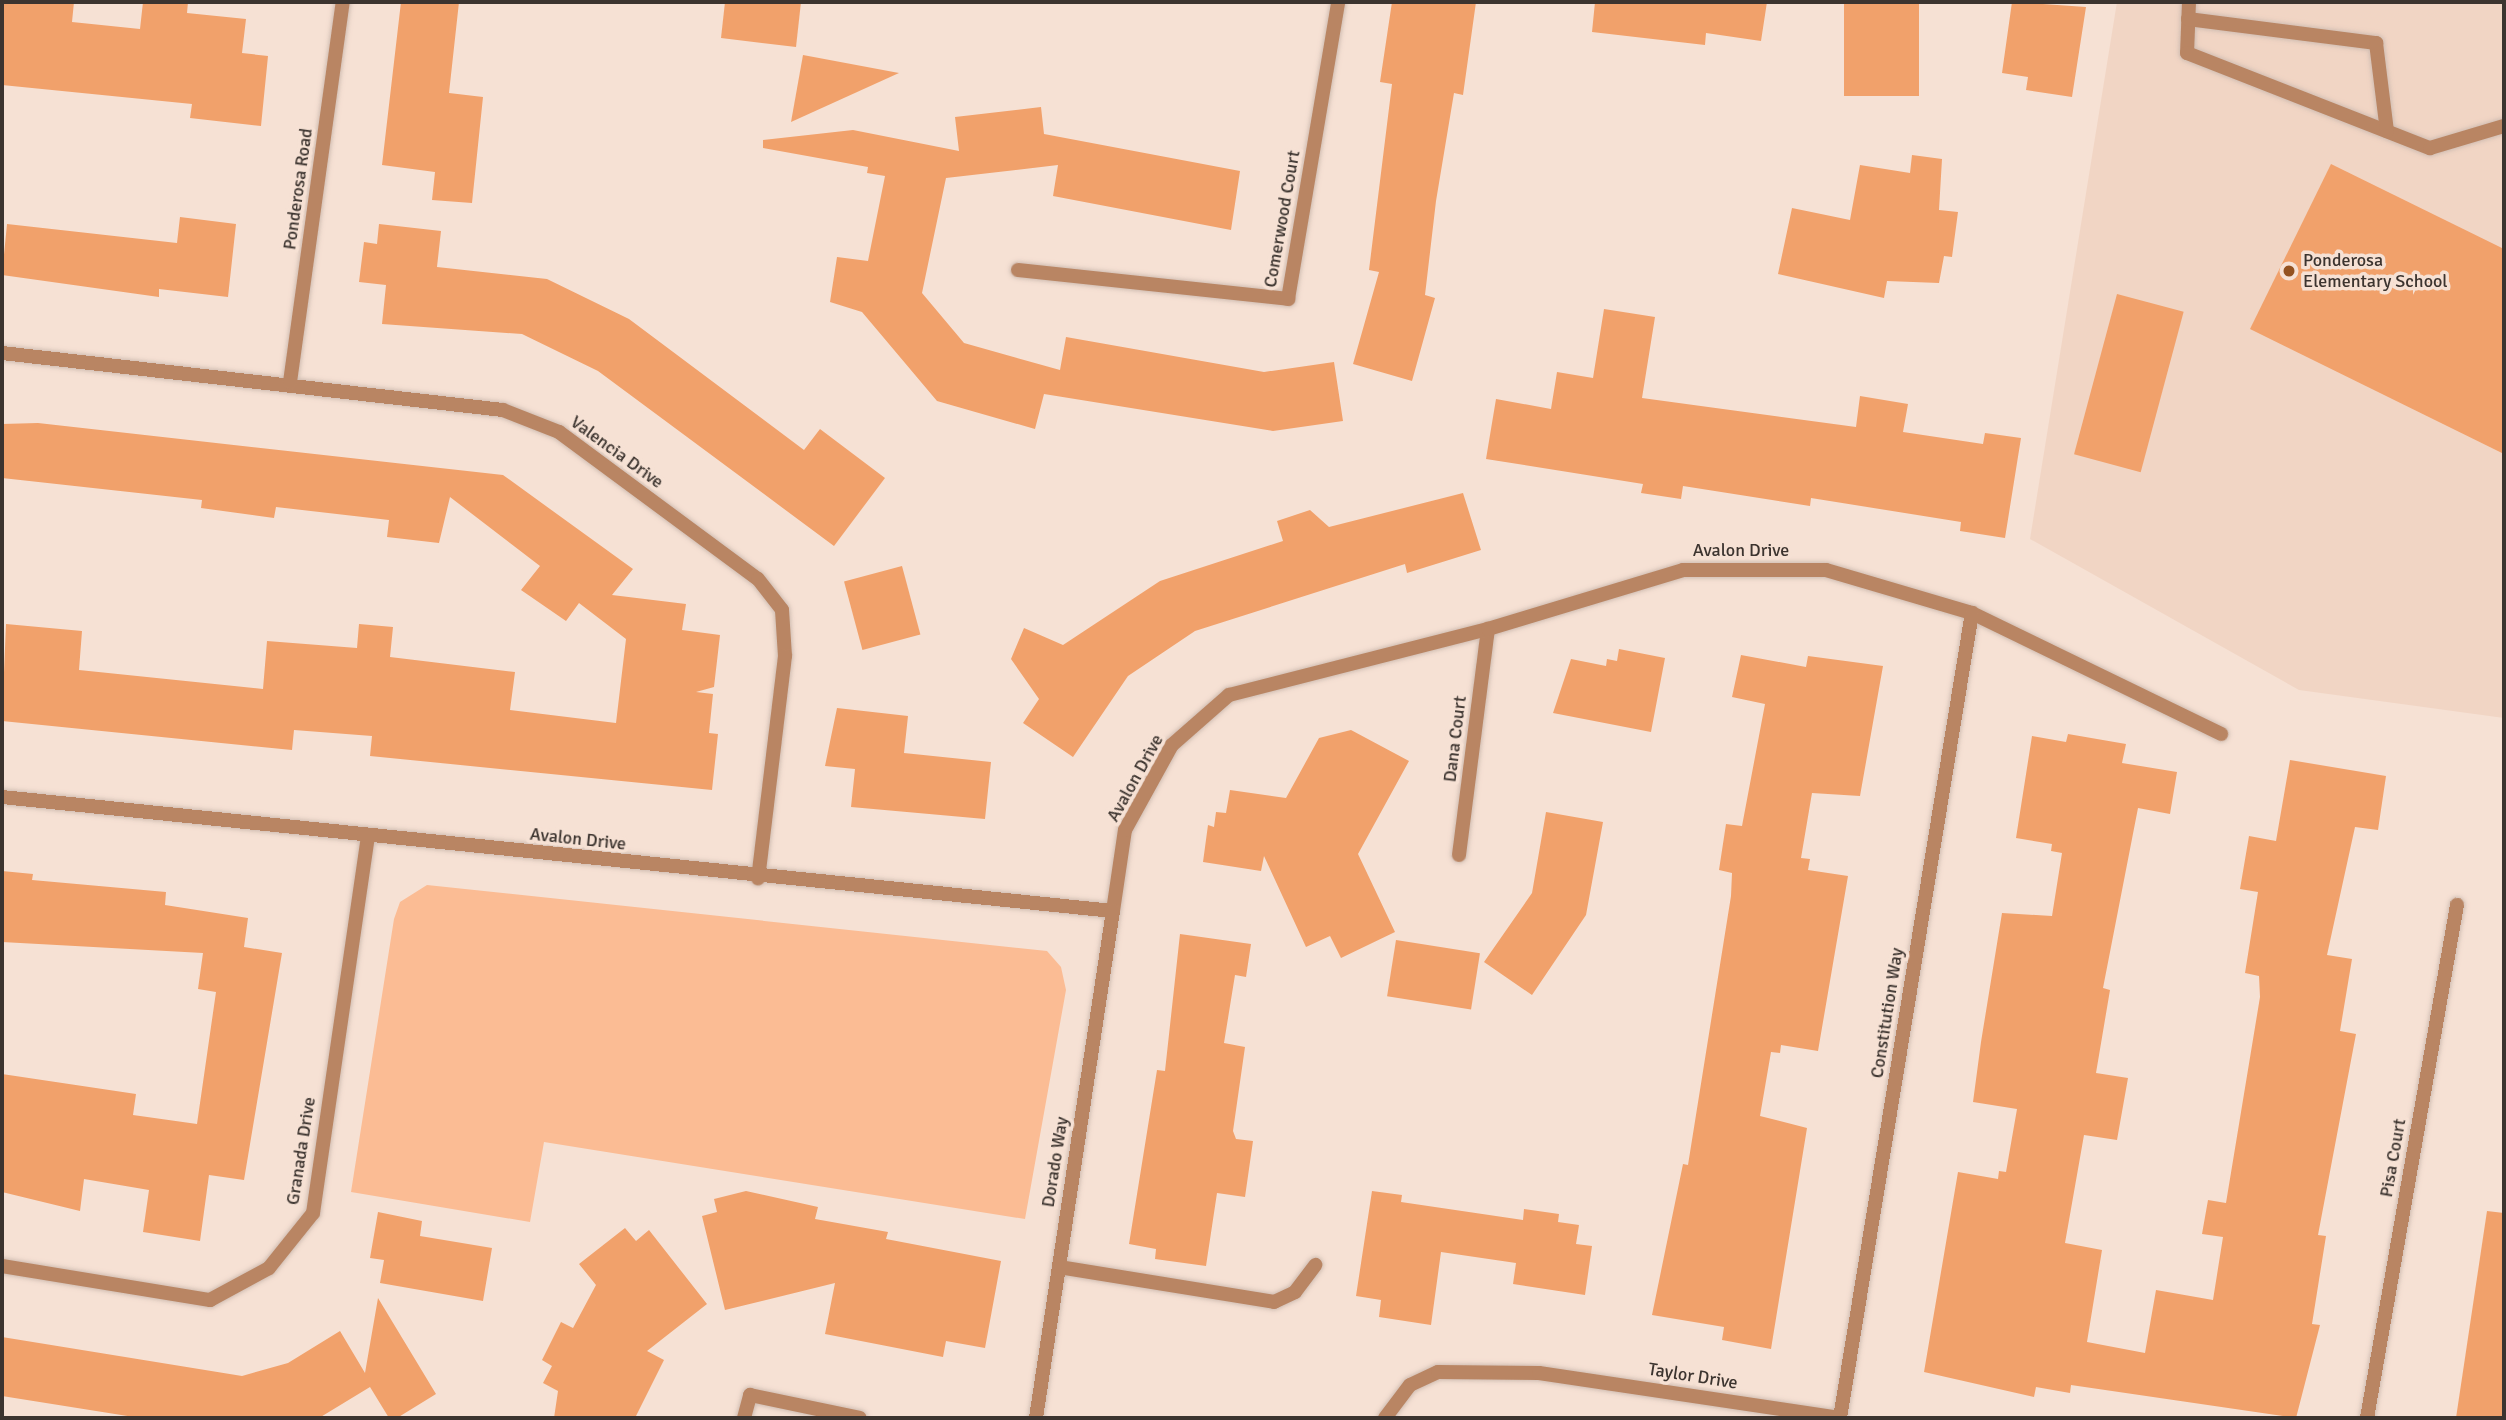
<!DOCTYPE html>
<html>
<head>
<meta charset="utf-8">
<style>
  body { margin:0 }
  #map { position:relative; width:2506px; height:1420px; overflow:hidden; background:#f6e1d4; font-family:Signika,sans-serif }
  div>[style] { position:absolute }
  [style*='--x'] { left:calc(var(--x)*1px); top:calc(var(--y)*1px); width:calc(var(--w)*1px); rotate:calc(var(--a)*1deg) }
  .built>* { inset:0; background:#f1d5c4 }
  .green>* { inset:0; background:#fbbc94 }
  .building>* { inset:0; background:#f1a16b; transform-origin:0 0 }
  .roads { filter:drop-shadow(0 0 2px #d1beb3) drop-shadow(0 0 2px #d1beb3) }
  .service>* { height:14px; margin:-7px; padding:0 7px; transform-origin:7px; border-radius:7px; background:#b98563 }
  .minor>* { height:14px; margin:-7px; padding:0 7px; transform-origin:7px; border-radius:7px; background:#b98563 }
  .tertiary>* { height:14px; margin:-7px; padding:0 7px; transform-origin:7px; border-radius:7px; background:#b98563 }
  .dots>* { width:19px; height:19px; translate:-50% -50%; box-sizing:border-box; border:4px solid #f6e1d4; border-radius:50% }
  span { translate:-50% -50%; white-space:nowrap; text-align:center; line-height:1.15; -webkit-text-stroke:7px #f6e1d4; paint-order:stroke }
  .street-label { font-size:18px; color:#3c342f }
  .poi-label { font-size:18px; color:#3c342f }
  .left { translate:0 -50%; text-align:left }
  .frame { position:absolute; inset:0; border:4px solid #3c342f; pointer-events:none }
</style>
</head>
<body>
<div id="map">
  <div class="built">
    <div style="clip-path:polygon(2117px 2px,2504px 2px,2504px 718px,2299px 690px,2030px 539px)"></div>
  </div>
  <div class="green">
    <div style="clip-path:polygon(427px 885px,1047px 951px,1061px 967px,1066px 990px,1025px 1219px,544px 1142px,530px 1222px,351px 1192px,394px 919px,400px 902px)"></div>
  </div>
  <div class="building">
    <div style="clip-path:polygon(2px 2px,74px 2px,72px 22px,140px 29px,143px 2px,188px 2px,187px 13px,246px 19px,242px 53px,268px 56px,261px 126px,190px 118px,192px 104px,2px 85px)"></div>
    <div style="clip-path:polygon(401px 2px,459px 2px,449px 93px,483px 97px,472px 203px,432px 200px,435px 172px,382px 165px)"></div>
    <div style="clip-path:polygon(725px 2px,801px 2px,796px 47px,721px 38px)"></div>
    <div style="clip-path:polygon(1392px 2px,1476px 2px,1463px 95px,1454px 93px,1436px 201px,1425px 295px,1435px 298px,1412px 381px,1353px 364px,1379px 272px,1369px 270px,1392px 84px,1380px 82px)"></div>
    <div style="clip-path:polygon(1595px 2px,1767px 2px,1761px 41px,1706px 33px,1705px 45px,1592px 32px)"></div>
    <div style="left:1844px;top:2px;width:75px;height:94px"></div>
    <div style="clip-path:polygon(2012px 2px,2086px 7px,2072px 97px,2026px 90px,2028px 77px,2002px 73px)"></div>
    <div style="clip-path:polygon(803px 55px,899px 73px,791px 122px)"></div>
    <div style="clip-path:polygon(1041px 107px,1044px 134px,1240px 171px,1231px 230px,1053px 196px,1058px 165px,946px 178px,922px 293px,964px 343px,1060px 370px,1066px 337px,1264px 372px,1334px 362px,1343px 421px,1273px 431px,1044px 394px,1035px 429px,937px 401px,862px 312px,830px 302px,837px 257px,868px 261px,885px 176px,867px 173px,868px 167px,763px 148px,763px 140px,853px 130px,959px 151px,955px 117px)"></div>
    <div style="clip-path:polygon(1912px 155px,1942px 159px,1939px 210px,1958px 212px,1952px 257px,1944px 256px,1939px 283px,1887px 281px,1884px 298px,1778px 274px,1792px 208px,1850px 220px,1860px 165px,1910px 173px)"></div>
    <div style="clip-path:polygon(2331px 164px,2504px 249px,2504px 454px,2250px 329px)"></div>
    <div style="clip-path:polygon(180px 217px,236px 224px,228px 297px,159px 289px,159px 297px,2px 275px,7px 224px,177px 243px)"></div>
    <div style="clip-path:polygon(379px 224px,441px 231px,437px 267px,547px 279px,629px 319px,804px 450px,820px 429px,885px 478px,834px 546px,598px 371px,522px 334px,382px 324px,386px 285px,359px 282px,364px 242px,377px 244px)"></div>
    <div style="left:2117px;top:294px;width:69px;height:166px;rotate:15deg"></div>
    <div style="clip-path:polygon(1604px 309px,1655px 317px,1642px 398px,1856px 427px,1860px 396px,1908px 404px,1903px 432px,1983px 444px,1985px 433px,2021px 438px,2005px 538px,1960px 531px,1961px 522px,1811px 498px,1810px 506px,1683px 486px,1681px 499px,1641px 493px,1643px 484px,1486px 459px,1496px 399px,1551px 409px,1557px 372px,1593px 378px)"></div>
    <div style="clip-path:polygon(38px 423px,503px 475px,633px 569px,612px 595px,686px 604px,682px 630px,720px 635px,714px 687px,696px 692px,713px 694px,709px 733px,718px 734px,712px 790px,370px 756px,372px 736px,294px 730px,292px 750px,2px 721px,6px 624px,82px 631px,79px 670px,263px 689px,267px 641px,357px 648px,359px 624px,393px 627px,390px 657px,515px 672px,510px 710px,616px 723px,626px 639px,579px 603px,566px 621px,521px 590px,540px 566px,450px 497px,439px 543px,387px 537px,389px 520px,276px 507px,274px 518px,201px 508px,202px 500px,2px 478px,2px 424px)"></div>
    <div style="clip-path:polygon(1463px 493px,1481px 550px,1407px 573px,1405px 564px,1195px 631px,1128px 676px,1073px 757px,1023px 723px,1039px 699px,1011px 659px,1024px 628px,1063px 645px,1160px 581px,1283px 541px,1277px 521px,1310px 510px,1329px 527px)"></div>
    <div style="left:902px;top:566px;width:71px;height:60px;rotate:75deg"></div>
    <div style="clip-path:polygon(1619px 649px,1665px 658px,1651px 732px,1553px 713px,1571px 659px,1606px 666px,1607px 659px,1617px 661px)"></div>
    <div style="clip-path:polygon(1741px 655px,1806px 667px,1808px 656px,1883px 666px,1860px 796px,1812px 793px,1801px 858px,1810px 859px,1808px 870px,1848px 876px,1818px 1051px,1781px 1045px,1780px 1053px,1771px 1052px,1760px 1116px,1807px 1128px,1771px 1349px,1722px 1340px,1724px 1327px,1652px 1315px,1683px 1164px,1688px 1165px,1731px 896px,1732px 873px,1719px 870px,1726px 824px,1742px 826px,1765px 704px,1732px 697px)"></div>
    <div style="clip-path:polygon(837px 708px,908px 716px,904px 753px,991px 762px,985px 819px,851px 807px,855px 769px,825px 766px)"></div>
    <div style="clip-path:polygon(1351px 730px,1409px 761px,1358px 854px,1395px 932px,1341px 958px,1330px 936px,1306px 947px,1264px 856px,1261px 871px,1203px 862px,1208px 825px,1214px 827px,1216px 812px,1226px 813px,1230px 790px,1286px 798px,1319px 738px)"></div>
    <div style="clip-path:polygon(2068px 734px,2126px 744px,2122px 763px,2177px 772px,2170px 814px,2138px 808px,2103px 988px,2110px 990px,2096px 1073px,2128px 1078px,2117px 1140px,2084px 1135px,2065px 1243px,2102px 1250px,2087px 1342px,2145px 1353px,2156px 1290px,2213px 1300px,2223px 1237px,2202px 1234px,2208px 1200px,2226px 1203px,2260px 997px,2259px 976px,2245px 973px,2258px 892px,2240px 889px,2249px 836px,2276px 841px,2290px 760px,2386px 776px,2378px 830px,2355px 827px,2327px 955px,2352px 959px,2340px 1031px,2356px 1034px,2318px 1235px,2326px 1236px,2312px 1324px,2320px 1325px,2296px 1418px,2071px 1385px,2070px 1393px,2036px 1387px,2034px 1397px,1924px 1372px,1958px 1172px,1998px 1179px,1999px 1171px,2006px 1172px,2017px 1109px,1973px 1102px,1981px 1042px,2002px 913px,2052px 916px,2062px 853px,2051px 851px,2052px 844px,2016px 838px,2032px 736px,2066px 742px)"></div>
    <div style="clip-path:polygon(1546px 812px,1603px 822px,1586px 915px,1532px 995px,1484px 962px,1532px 893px)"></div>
    <div style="clip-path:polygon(2px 871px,33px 874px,32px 880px,166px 892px,165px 905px,248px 918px,244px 947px,282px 953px,244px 1180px,209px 1175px,200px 1241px,143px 1232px,149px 1190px,84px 1179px,80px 1211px,2px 1192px,2px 1074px,136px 1094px,133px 1115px,197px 1124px,216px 992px,198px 989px,203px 953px,2px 942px)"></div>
    <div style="clip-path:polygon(1180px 934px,1251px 944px,1246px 977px,1235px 975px,1224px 1043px,1245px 1047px,1233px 1131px,1236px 1139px,1253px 1141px,1245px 1197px,1217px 1193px,1206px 1266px,1155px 1259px,1156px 1249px,1129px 1244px,1157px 1070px,1165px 1071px)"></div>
    <div style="left:1396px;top:940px;width:85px;height:57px;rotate:9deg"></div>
    <div style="clip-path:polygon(746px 1191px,818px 1207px,815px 1219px,888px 1232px,886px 1239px,1001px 1261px,985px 1348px,946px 1341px,943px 1357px,825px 1334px,835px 1283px,725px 1310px,702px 1216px,717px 1212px,714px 1199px)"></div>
    <div style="clip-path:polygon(1372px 1191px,1402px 1195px,1401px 1202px,1523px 1220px,1524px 1209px,1559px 1214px,1558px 1222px,1579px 1225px,1576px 1244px,1592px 1246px,1585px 1295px,1513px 1284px,1516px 1263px,1441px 1252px,1431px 1325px,1379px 1317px,1381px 1300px,1356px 1296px)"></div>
    <div style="clip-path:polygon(2487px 1211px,2504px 1213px,2504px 1418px,2456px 1418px)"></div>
    <div style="clip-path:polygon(378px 1212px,422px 1221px,420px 1236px,492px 1248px,483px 1301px,380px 1283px,384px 1260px,370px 1258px)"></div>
    <div style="clip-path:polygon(625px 1228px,636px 1241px,649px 1230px,707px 1304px,647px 1351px,664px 1360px,635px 1418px,554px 1418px,558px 1391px,543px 1383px,552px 1366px,542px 1360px,561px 1322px,573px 1328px,596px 1285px,579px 1264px)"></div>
    <div style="clip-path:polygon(378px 1298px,436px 1394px,397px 1418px,389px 1418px,370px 1387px,319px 1418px,140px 1418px,2px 1396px,2px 1337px,242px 1376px,288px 1363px,340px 1331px,365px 1373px)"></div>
  </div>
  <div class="roads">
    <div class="service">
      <div style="--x:2189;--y:2;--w:51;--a:92.2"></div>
      <div style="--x:2187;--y:53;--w:261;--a:21.4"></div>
      <div style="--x:2430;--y:148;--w:77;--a:-16.6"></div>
      <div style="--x:2188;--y:19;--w:190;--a:7.3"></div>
      <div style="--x:2376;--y:43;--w:89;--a:82.9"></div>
      <div style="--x:1059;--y:1267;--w:218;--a:9.2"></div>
      <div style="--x:1274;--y:1302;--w:23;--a:-25"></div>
      <div style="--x:1295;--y:1292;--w:34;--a:-53"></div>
      <div style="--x:1385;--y:1418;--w:41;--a:-52.9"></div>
      <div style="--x:1410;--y:1385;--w:31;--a:-25"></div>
      <div style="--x:1438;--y:1372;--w:101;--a:0.6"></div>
    </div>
    <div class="minor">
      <div style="--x:1018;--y:270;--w:272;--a:6.1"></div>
      <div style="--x:1288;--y:299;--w:301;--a:-80.4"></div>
      <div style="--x:2;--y:353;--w:504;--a:6.49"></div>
      <div style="--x:503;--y:410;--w:60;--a:21.4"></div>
      <div style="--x:559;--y:432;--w:247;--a:36.5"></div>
      <div style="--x:758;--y:579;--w:39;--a:52"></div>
      <div style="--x:782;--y:610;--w:46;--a:86.3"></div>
      <div style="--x:785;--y:656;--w:224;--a:96.9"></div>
      <div style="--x:290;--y:382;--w:384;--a:-82.1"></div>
      <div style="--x:1459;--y:855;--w:228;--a:-82.7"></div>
      <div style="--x:1113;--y:911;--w:82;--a:-81.6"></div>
      <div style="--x:1125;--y:830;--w:97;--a:-61.1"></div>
      <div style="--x:1172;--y:745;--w:76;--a:-41.3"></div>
      <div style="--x:1229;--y:695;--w:267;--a:-14.3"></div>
      <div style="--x:1488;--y:629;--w:204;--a:-16.8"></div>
      <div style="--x:1683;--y:570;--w:143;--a:0"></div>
      <div style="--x:1826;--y:570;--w:152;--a:16.4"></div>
      <div style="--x:1972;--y:613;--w:277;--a:25.9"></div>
      <div style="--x:2;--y:1266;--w:211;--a:9.3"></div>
      <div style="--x:210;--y:1300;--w:67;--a:-28.5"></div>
      <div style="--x:269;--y:1268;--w:70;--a:-51.3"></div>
      <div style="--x:313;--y:1213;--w:382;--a:-81.7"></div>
      <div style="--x:1539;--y:1373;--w:304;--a:8.5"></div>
      <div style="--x:744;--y:1418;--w:24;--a:-75"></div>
      <div style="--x:750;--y:1395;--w:112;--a:11.8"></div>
      <div style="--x:1840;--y:1418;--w:816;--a:-80.69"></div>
      <div style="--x:2367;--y:1418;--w:521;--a:-80.05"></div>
    </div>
    <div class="tertiary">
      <div style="--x:2;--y:797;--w:1117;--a:5.86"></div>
      <div style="--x:1113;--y:911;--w:513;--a:98.64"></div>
    </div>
  </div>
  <div class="dots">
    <div style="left:2289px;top:271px;background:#945220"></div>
  </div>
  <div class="street-label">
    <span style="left:298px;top:189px;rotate:-82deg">Ponderosa Road</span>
    <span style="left:1282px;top:219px;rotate:-80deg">Comerwood Court</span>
    <span style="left:617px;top:452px;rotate:36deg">Valencia Drive</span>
    <span style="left:1741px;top:550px">Avalon Drive</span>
    <span style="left:1455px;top:739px;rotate:-83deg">Dana Court</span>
    <span style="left:1135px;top:778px;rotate:-61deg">Avalon Drive</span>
    <span style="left:578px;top:839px;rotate:6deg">Avalon Drive</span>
    <span style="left:1887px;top:1013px;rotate:-81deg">Constitution Way</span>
    <span style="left:301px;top:1151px;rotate:-81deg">Granada Drive</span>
    <span style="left:2393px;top:1158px;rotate:-80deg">Pisa Court</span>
    <span style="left:1055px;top:1162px;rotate:-81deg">Dorado Way</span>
    <span style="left:1693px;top:1376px;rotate:9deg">Taylor Drive</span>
  </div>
  <div class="poi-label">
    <span class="left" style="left:2303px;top:271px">Ponderosa<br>Elementary School</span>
  </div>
  <div class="frame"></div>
</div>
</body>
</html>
